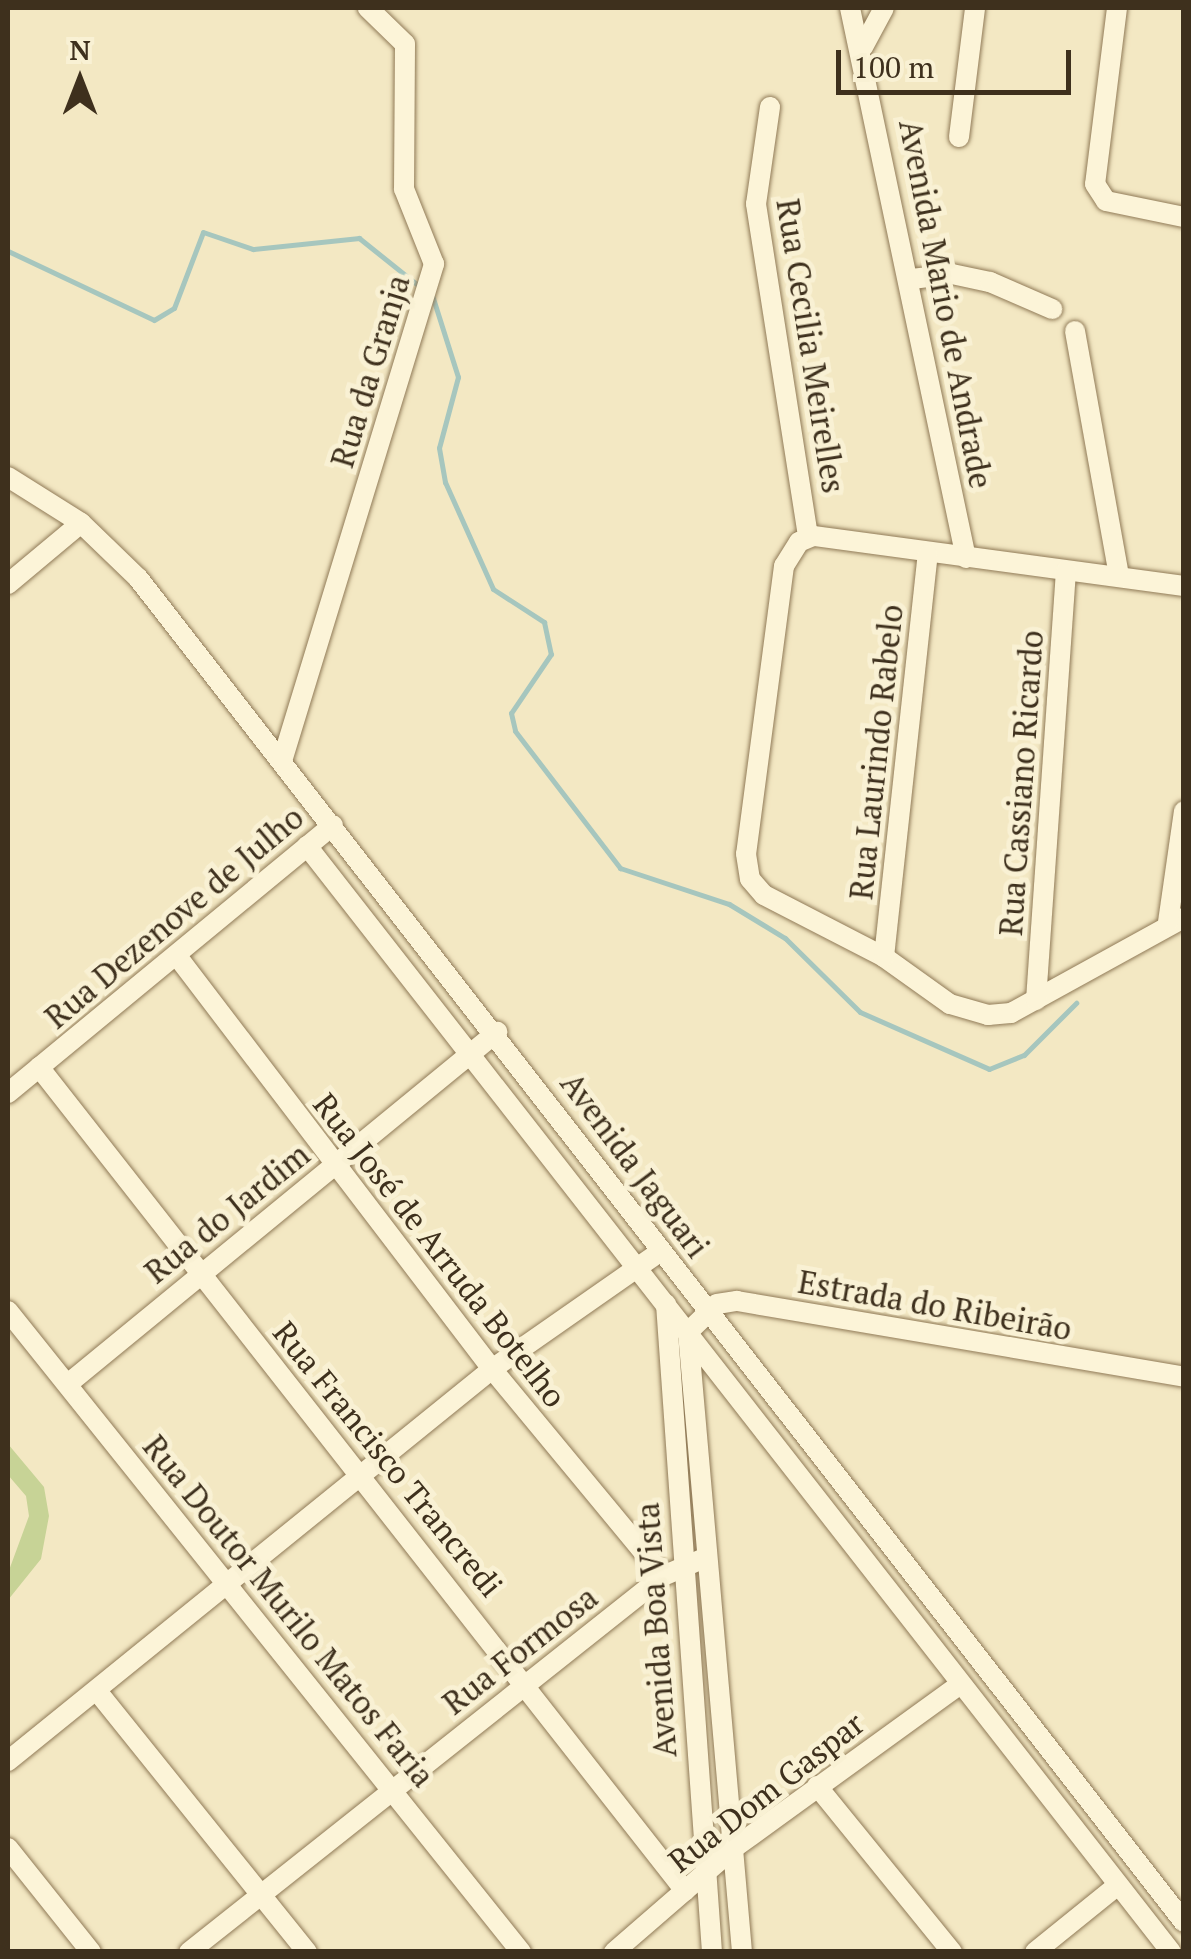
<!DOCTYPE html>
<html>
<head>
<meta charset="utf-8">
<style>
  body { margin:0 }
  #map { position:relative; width:1191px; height:1959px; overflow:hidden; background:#f3e8c3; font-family:"PT Serif",serif }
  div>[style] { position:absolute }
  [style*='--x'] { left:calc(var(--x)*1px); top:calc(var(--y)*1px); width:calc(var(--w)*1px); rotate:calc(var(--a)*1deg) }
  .green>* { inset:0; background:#c7d396 }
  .stream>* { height:5px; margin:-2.5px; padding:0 2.5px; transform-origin:2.5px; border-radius:2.5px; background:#a6c6be }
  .roads { filter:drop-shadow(0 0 2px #907a57) drop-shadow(0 0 2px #907a57) }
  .minor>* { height:20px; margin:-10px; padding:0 10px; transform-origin:10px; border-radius:10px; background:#fcf4d8 }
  span { translate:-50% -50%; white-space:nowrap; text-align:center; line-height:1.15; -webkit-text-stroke:10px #f9f1d4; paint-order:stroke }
  .street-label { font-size:32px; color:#3e301d }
  .frame { position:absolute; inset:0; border:10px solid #3e301d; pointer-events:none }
  .north { position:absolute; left:30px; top:30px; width:100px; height:100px; -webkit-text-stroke:8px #f9f1d4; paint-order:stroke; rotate:0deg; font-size:28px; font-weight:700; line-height:40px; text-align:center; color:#3e301d }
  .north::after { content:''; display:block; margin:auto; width:35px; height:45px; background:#3e301d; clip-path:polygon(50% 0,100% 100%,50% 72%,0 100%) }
  .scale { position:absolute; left:836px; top:50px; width:235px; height:45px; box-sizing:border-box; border:5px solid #3e301d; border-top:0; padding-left:12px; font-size:30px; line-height:35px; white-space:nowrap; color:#3e301d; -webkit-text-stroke:8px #f9f1d4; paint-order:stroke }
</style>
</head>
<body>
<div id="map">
  <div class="green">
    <div style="clip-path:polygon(8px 1444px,44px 1487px,49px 1516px,41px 1559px,8px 1600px,8px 1573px,29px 1516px,26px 1496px,8px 1475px)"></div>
  </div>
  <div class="stream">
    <div style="--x:8;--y:251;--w:161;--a:25.3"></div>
    <div style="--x:154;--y:320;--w:23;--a:-31"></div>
    <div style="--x:174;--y:308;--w:81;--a:-69.1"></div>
    <div style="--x:203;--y:232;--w:53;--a:18.8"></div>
    <div style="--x:253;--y:249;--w:107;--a:-5.9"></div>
    <div style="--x:359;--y:238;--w:77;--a:38.7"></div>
    <div style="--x:432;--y:295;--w:86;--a:72.4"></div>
    <div style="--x:458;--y:377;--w:73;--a:105"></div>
    <div style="--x:439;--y:448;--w:35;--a:80"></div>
    <div style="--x:445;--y:482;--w:117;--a:65.8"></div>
    <div style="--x:493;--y:589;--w:61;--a:32.9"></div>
    <div style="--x:544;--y:622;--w:33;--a:78"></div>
    <div style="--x:551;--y:654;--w:71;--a:124.1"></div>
    <div style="--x:511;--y:713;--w:18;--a:77"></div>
    <div style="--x:515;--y:731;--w:173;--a:52.5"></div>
    <div style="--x:620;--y:868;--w:115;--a:18.3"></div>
    <div style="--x:729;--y:904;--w:66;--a:31.3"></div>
    <div style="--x:785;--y:938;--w:105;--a:44.6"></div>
    <div style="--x:860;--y:1012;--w:141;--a:23.8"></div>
    <div style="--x:989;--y:1069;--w:38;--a:-22"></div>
    <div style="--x:1024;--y:1055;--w:74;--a:-45"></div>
  </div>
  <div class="roads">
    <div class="minor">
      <div style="--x:850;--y:8;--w:562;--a:78.09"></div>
      <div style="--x:1117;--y:8;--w:177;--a:97.1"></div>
      <div style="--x:1095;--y:184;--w:20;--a:57"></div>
      <div style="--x:1106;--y:201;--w:80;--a:11.6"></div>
      <div style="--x:863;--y:47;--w:44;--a:-61.7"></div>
      <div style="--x:770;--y:107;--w:98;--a:98.2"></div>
      <div style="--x:756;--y:204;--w:337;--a:81.1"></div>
      <div style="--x:959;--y:137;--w:130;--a:-82.9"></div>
      <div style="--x:912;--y:279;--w:40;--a:-7.1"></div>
      <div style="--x:952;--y:274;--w:39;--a:12"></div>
      <div style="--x:990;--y:282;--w:68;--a:23.5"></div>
      <div style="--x:1075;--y:331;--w:249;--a:79.8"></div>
      <div style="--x:8;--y:477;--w:86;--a:32.2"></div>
      <div style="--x:81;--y:523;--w:79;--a:44"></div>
      <div style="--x:138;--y:578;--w:1703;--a:52.11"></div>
      <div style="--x:8;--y:584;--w:95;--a:-39.9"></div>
      <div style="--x:1184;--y:586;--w:374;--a:-172.3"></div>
      <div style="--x:813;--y:536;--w:15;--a:157"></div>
      <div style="--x:799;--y:542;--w:28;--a:122"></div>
      <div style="--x:784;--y:566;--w:290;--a:97.5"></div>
      <div style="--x:746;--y:854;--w:25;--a:81"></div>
      <div style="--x:750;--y:879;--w:21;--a:49"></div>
      <div style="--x:764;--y:895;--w:135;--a:27.3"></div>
      <div style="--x:884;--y:957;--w:81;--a:35.5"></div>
      <div style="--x:950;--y:1004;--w:40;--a:16"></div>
      <div style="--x:988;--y:1015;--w:23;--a:-5"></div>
      <div style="--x:1011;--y:1013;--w:197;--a:-28.8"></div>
      <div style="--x:282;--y:761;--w:520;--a:-72.99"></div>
      <div style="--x:434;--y:264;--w:81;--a:-111.8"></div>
      <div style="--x:404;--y:189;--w:145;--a:-89.6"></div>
      <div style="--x:405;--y:44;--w:52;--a:-135.8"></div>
      <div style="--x:307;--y:846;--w:1403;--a:52"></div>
      <div style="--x:1168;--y:922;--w:112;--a:-81.8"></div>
      <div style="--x:177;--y:956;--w:519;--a:52.67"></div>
      <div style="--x:492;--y:1369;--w:268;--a:50.4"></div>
      <div style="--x:884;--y:957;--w:404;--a:-83.8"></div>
      <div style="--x:1036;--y:1000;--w:430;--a:-86"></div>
      <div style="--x:39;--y:1067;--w:1047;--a:51.9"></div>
      <div style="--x:8;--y:1093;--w:421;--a:-39.5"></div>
      <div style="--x:666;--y:1304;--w:650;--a:85.94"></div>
      <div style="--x:8;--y:1311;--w:821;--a:51.33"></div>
      <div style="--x:69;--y:1383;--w:554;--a:-39.35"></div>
      <div style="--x:97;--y:1691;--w:335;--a:51.2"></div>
      <div style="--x:8;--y:1761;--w:623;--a:-39"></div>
      <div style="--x:492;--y:1369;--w:206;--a:-34.9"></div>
      <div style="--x:817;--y:1786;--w:214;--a:50.9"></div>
      <div style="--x:8;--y:1848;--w:133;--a:51.4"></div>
      <div style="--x:189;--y:1952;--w:605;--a:-38.42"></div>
      <div style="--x:663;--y:1576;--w:48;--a:-23.4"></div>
      <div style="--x:614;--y:1952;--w:159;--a:-40.9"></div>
      <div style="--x:734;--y:1848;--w:278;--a:-35.9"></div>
      <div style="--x:742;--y:1952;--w:622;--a:-94.98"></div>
      <div style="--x:688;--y:1332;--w:40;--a:-44"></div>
      <div style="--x:717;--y:1304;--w:20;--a:-9"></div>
      <div style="--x:737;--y:1301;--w:453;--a:9.6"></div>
      <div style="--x:1035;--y:1952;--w:107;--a:-38.9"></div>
    </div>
  </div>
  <div class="street-label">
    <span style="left:946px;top:304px;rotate:79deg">Avenida Mario de Andrade</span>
    <span style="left:811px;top:346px;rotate:81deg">Rua Cecilia Meirelles</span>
    <span style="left:370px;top:371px;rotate:-73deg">Rua da Granja</span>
    <span style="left:876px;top:752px;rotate:-84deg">Rua Laurindo Rabelo</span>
    <span style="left:1021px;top:783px;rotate:-86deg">Rua Cassiano Ricardo</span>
    <span style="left:174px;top:917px;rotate:-40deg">Rua Dezenove de Julho</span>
    <span style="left:635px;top:1165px;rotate:53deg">Avenida Jaguari</span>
    <span style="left:227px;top:1213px;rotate:-39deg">Rua do Jardim</span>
    <span style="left:440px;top:1250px;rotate:52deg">Rua José de Arruda Botelho</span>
    <span style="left:935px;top:1305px;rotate:10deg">Estrada do Ribeirão</span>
    <span style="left:388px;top:1459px;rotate:51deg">Rua Francisco Trancredi</span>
    <span style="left:289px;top:1611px;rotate:51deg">Rua Doutor Murilo Matos Faria</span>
    <span style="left:656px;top:1630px;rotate:-94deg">Avenida Boa Vista</span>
    <span style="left:520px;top:1650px;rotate:-38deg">Rua Formosa</span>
    <span style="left:766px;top:1792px;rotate:-38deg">Rua Dom Gaspar</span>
  </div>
  <div class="frame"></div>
  <div class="north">N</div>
  <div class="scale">100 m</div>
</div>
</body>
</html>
